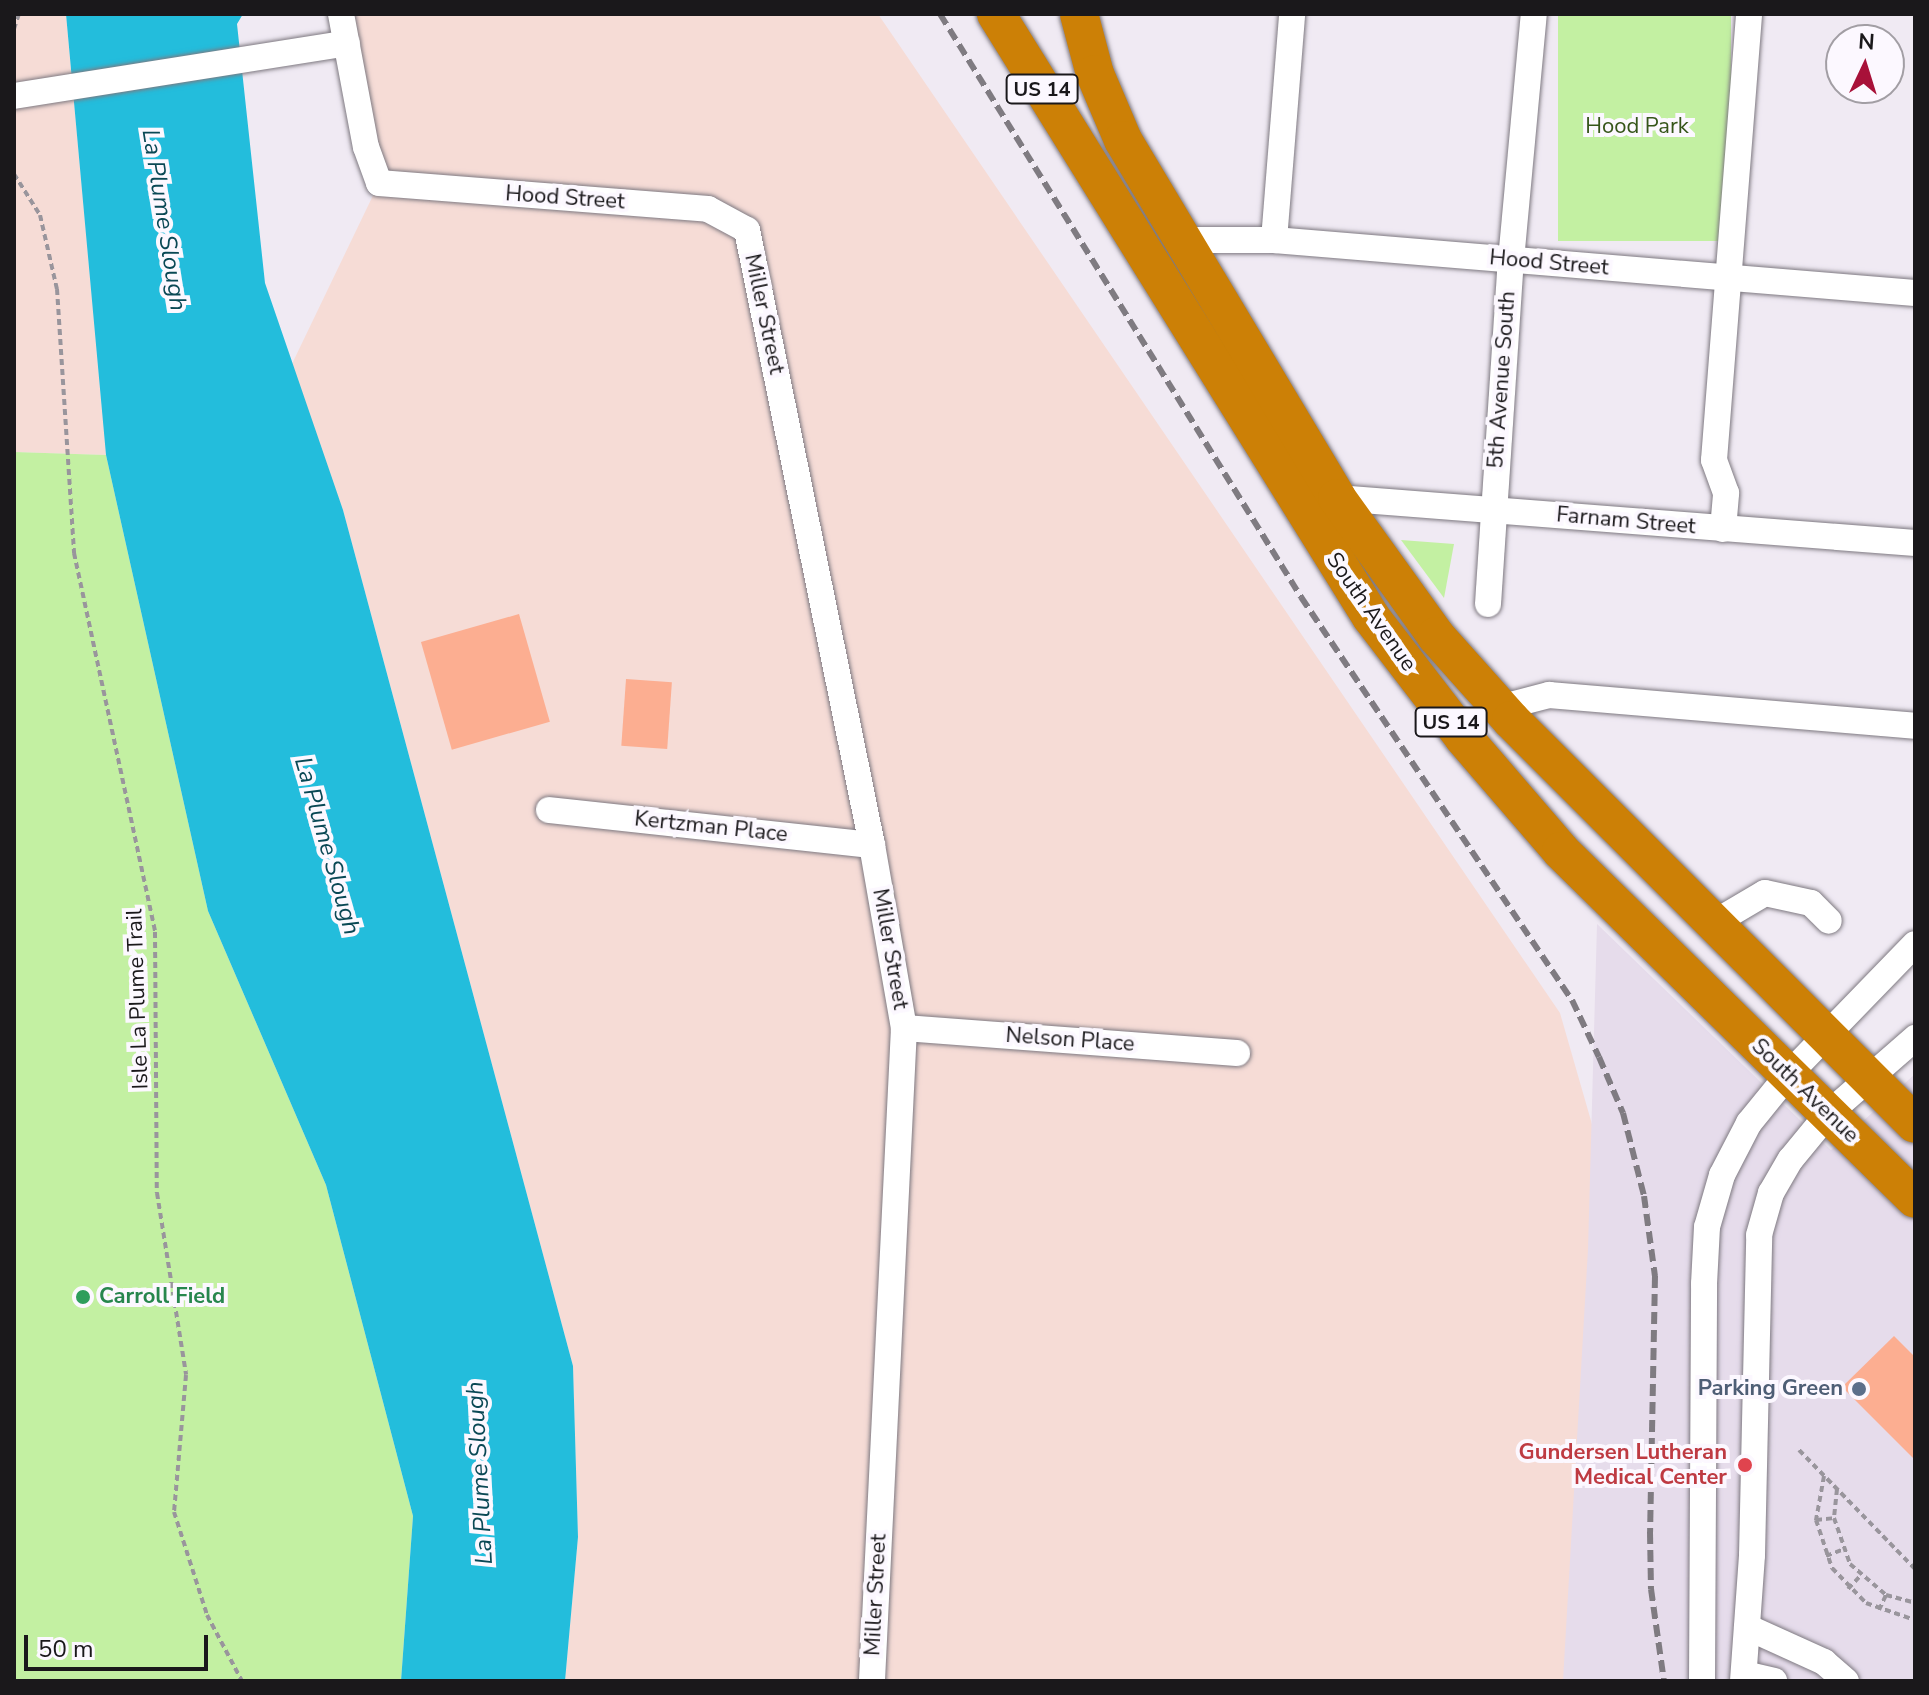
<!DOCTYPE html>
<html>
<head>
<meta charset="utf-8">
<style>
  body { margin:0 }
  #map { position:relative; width:1929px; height:1695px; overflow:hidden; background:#f0eaf3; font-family:"Nunito Sans",sans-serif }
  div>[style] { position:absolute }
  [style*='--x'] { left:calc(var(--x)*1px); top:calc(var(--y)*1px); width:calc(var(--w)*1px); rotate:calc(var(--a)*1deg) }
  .industrial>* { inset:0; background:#f6dcd6 }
  .built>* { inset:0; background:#e6dceb }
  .green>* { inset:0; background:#c3f0a2; transform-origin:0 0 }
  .water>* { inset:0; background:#23bddc }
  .building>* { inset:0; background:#fcae91; transform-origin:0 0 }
  .path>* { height:4px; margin-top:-2px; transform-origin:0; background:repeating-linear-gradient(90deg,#99959c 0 6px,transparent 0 10px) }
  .roads { filter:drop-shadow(0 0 2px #7e7981) drop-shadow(0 0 2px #7e7981) }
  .minor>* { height:26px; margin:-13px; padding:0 13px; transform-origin:13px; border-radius:13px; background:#fff }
  .highway>* { height:38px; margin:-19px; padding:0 19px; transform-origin:19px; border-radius:19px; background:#cc8006 }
  .rail>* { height:6px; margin-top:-3px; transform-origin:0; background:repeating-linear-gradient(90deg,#7f7b81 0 12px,transparent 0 18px) }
  .dots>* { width:22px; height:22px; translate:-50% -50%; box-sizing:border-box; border:4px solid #fcf8ff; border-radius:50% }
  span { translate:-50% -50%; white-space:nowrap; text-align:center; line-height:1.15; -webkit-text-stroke:8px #fcf8ff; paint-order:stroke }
  .shield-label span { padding:2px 6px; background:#fcf8ff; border:2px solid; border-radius:6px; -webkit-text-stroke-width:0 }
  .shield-label { font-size:20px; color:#1a181b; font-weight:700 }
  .park-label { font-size:22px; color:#36551a }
  .street-label { font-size:22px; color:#1a181b }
  .leisure-label { font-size:22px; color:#27864d; font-weight:700 }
  .left { translate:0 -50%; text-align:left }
  .service-label { font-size:22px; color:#4e5e75; font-weight:700 }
  .right { translate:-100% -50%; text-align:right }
  .health-label { font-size:22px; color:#be3a42; font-weight:700 }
  .water-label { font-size:24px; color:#0a4855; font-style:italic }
  .frame { position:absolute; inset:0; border:16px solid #1a181b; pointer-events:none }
  .north { position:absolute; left:1825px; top:24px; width:80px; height:80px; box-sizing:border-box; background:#fcf8ff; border:2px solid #a29ea4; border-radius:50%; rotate:4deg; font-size:22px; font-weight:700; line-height:32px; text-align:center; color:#1a181b }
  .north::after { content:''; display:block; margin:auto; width:28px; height:36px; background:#a81139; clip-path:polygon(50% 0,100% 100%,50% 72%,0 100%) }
  .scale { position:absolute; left:24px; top:1635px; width:184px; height:36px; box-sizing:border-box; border:4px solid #1a181b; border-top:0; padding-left:10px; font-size:24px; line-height:28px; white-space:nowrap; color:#1a181b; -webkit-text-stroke:6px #fcf8ff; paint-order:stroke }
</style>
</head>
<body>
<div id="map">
  <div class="industrial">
    <div style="clip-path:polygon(14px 14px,66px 14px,106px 455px,14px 452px)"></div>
    <div style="clip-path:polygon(341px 14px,878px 14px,1560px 1013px,1600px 1152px,1640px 1681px,565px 1681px,578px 1537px,573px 1366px,343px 510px,290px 368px,379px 183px)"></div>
  </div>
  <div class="built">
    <div style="clip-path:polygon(1597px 924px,1831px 1150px,1915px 1074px,1915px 1681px,1563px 1681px,1588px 1249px)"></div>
  </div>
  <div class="green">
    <div style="left:1558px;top:14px;width:173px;height:227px"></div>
    <div style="clip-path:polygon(14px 452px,106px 455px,208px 911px,326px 1185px,413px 1516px,401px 1681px,14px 1681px)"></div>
    <div style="clip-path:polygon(1401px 540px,1454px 544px,1444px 598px)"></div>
  </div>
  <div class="water">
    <div style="clip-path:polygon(66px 14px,243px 14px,237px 24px,265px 283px,343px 510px,573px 1366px,578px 1537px,565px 1681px,401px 1681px,413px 1516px,326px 1185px,208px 911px,106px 455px)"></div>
  </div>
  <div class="building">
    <div style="left:519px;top:614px;width:112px;height:102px;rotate:74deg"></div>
    <div style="left:626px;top:679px;width:46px;height:67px;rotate:4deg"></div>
    <div style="clip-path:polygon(1894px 1336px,1915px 1357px,1915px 1460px,1842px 1387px)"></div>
  </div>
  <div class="path">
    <div style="--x:14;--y:29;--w:16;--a:-72"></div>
    <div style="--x:14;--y:174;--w:49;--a:57.6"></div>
    <div style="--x:40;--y:215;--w:76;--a:77.1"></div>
    <div style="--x:57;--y:289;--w:265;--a:86.3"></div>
    <div style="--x:74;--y:553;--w:388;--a:77.9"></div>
    <div style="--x:155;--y:932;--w:261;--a:89.6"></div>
    <div style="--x:157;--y:1193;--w:184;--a:80.9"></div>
    <div style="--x:186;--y:1375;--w:138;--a:95"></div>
    <div style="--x:174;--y:1512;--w:108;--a:72.2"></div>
    <div style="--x:207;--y:1615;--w:75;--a:62.1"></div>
    <div style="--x:1799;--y:1450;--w:166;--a:45.7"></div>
    <div style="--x:1824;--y:1476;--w:45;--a:100.3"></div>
    <div style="--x:1816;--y:1520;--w:51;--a:71.6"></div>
    <div style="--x:1832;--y:1568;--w:49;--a:45.8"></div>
    <div style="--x:1866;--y:1603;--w:52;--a:19.1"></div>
    <div style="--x:1837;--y:1489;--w:29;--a:96"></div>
    <div style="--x:1834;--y:1518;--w:49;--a:70.8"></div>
    <div style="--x:1850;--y:1564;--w:48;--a:40.7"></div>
    <div style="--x:1886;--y:1595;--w:30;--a:15"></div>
    <div style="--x:1816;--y:1520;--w:18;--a:-6"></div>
    <div style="--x:1826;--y:1556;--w:17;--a:-21"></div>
    <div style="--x:1848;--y:1589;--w:18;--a:-47"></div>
    <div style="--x:1879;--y:1610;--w:17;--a:-65"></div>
  </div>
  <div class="roads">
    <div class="minor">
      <div style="--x:341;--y:14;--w:135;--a:79.4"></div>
      <div style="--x:366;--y:147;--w:38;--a:70"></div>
      <div style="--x:379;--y:183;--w:330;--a:4.5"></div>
      <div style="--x:708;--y:209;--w:44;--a:28.3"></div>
      <div style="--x:747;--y:230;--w:628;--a:78.51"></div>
      <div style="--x:872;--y:845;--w:186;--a:80.1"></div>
      <div style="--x:904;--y:1028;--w:654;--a:92.81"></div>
      <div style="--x:14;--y:96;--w:337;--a:-9"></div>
      <div style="--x:1183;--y:240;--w:91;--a:0"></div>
      <div style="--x:1274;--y:240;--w:643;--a:4.73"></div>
      <div style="--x:1274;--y:240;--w:227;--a:-85.4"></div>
      <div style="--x:1337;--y:498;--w:580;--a:4.45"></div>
      <div style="--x:1723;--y:529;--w:36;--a:-85"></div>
      <div style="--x:1726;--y:493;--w:35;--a:-110"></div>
      <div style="--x:1714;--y:460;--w:447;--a:-85.5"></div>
      <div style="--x:1488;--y:604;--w:345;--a:-86.2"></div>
      <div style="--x:1511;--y:260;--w:247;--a:-84.7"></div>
      <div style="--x:1499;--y:708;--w:52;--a:-14.6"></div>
      <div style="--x:1549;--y:695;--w:367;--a:4.8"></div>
      <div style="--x:549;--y:810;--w:325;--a:6.2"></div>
      <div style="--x:1714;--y:923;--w:59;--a:-30.5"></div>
      <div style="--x:1765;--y:893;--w:47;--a:12.3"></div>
      <div style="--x:1811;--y:903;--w:25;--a:45"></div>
      <div style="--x:904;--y:1028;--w:334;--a:4.3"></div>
      <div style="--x:1747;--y:1627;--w:85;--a:24.4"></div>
      <div style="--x:1824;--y:1662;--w:29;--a:41"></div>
      <div style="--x:1744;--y:1674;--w:31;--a:13"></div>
      <div style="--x:1702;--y:1681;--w:397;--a:-89.7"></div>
      <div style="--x:1704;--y:1284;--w:57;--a:-87"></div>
      <div style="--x:1707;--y:1227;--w:54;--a:-73.9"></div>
      <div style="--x:1722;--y:1175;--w:59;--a:-62.6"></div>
      <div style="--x:1749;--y:1123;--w:62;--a:-50.9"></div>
      <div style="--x:1788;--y:1075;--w:182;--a:-45.9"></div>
      <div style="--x:1743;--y:1681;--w:126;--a:-85.9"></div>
      <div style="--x:1752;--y:1555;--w:320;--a:-88.7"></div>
      <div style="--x:1759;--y:1235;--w:44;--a:-74.1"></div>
      <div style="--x:1771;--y:1193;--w:39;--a:-60"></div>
      <div style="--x:1791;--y:1159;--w:58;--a:-50.6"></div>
      <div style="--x:1828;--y:1114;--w:116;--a:-41.1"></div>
    </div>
    <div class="highway">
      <div style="--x:996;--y:14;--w:710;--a:58.12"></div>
      <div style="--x:1371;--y:617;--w:151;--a:52.5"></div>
      <div style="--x:1463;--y:737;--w:150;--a:49.3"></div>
      <div style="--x:1561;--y:851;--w:496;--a:44.5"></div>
      <div style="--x:1079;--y:14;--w:62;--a:75.1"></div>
      <div style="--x:1095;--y:74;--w:72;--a:67"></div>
      <div style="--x:1123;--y:140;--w:417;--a:59.1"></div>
      <div style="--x:1337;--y:498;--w:170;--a:54.3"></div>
      <div style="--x:1436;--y:636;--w:113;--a:48.2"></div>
      <div style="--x:1511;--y:720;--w:571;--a:45"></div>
    </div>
  </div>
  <div class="rail">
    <div style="--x:940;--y:14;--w:686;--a:58.23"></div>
    <div style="--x:1301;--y:597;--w:486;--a:56.1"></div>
    <div style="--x:1572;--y:1000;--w:63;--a:64.7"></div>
    <div style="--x:1599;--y:1057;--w:61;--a:66.8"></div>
    <div style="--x:1623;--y:1113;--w:86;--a:75.8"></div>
    <div style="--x:1644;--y:1196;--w:81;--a:82.2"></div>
    <div style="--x:1655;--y:1276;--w:256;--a:91.1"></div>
    <div style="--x:1650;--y:1532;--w:57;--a:89"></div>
    <div style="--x:1651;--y:1589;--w:93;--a:82"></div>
  </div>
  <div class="dots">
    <div style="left:83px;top:1297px;background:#2e9e5b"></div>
    <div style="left:1859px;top:1389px;background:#5c6f8a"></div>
    <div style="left:1745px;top:1465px;background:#e0444e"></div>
  </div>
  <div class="shield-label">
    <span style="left:1042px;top:89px">US 14</span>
    <span style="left:1451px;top:722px">US 14</span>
  </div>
  <div class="park-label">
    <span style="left:1637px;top:127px">Hood Park</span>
  </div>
  <div class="street-label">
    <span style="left:565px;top:198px;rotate:4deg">Hood Street</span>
    <span style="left:1549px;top:263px;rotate:5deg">Hood Street</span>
    <span style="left:764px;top:314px;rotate:78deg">Miller Street</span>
    <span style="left:1502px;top:380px;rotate:-86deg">5th Avenue South</span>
    <span style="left:1626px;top:521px;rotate:5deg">Farnam Street</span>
    <span style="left:1371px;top:612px;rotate:55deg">South Avenue</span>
    <span style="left:711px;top:827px;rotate:6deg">Kertzman Place</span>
    <span style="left:890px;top:949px;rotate:80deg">Miller Street</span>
    <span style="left:138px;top:999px;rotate:-92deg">Isle La Plume Trail</span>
    <span style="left:1070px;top:1040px;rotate:4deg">Nelson Place</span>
    <span style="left:1805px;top:1091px;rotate:44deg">South Avenue</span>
    <span style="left:876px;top:1595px;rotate:-87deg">Miller Street</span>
  </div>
  <div class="leisure-label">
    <span class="left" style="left:99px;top:1297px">Carroll Field</span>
  </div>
  <div class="service-label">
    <span class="right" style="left:1843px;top:1389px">Parking Green</span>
  </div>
  <div class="health-label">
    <span class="right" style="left:1727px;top:1465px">Gundersen Lutheran<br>Medical Center</span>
  </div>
  <div class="water-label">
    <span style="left:164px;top:220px;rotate:81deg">La Plume Slough</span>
    <span style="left:327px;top:846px;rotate:74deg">La Plume Slough</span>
    <span style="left:480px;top:1473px;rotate:-93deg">La Plume Slough</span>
  </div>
  <div class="frame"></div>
  <div class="north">N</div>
  <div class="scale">50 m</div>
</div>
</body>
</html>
